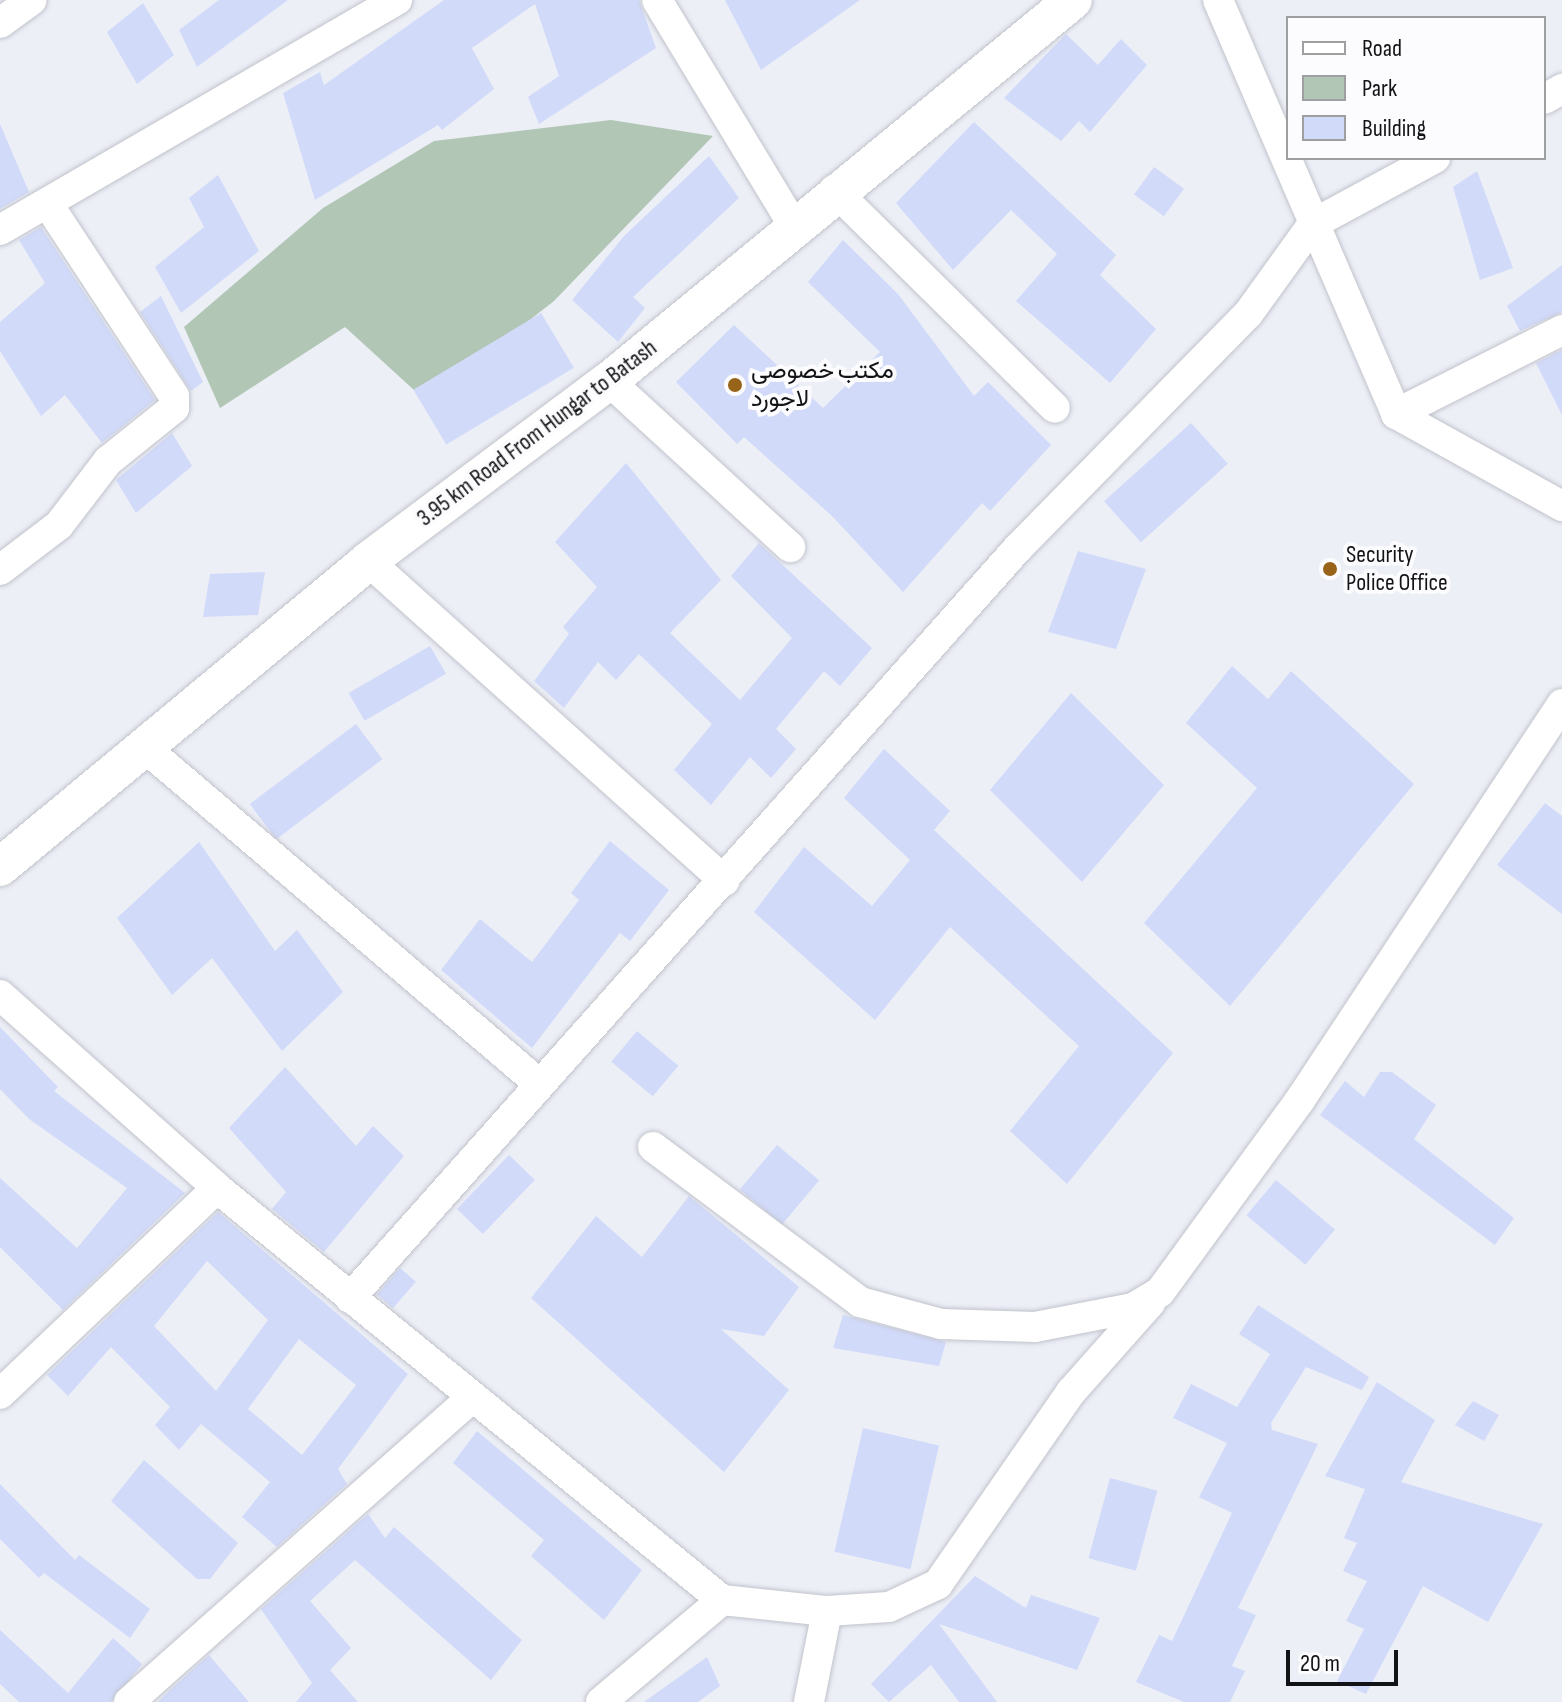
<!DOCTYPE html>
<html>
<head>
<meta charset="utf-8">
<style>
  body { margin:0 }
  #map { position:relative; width:1562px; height:1702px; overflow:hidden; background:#edeff7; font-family:"Sofia Sans Condensed",Vazirmatn,sans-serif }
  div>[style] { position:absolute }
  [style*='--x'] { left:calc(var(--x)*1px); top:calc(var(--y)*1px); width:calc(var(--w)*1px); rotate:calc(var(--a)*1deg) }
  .green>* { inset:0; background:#b1c6b4 }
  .building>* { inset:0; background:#d1daf9; transform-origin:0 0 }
  .roads { filter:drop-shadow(0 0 2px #c1c3cb) drop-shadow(0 0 2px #c1c3cb) }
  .minor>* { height:30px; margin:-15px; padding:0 15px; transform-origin:15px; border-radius:15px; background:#fff }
  .tertiary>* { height:38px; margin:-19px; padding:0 19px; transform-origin:19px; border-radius:19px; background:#fff }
  .dots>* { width:22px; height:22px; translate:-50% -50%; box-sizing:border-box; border:4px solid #fcfcfe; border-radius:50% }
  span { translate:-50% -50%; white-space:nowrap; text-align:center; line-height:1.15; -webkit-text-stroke:8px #fcfcfe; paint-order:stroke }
  .poi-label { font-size:24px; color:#121316 }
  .left { translate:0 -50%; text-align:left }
  .street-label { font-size:24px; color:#121316 }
  .legend { position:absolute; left:1286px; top:16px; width:260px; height:144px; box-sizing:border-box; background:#fcfcfe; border:2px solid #9e9fa1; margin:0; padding:10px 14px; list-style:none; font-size:24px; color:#121316 }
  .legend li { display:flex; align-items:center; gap:16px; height:40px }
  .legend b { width:40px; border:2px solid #9e9fa1 }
  .scale { position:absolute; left:1286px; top:1650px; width:112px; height:36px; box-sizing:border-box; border:4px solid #121316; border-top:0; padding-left:10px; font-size:24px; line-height:28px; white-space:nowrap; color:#121316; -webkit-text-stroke:6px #fcfcfe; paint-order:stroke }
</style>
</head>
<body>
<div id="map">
  <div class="green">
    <div style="clip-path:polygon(611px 120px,713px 136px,554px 301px,426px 401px,345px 327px,220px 408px,184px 327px,323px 208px,434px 141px)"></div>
  </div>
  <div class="building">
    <div style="clip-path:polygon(219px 0,288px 0,197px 67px,179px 30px)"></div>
    <div style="clip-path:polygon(444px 0,639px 0,656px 48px,539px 124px,528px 97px,559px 76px,535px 4px,472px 48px,494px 89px,442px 130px,438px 125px,315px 200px,283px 93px,320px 72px,324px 85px)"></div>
    <div style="clip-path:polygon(725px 0,860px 0,761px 70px)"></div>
    <div style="clip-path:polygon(143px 3px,174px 55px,137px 84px,107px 32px)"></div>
    <div style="clip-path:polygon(1066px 34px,1098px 65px,1121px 39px,1147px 65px,1090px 132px,1079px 121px,1061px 141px,1004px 98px)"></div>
    <div style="clip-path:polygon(974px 122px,1116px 255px,1100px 275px,1156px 329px,1110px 383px,1016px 301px,1057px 254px,1011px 210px,953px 270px,896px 203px)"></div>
    <div style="clip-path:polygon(0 124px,29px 192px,0 209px)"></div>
    <div style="clip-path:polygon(709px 156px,739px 198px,633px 297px,645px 308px,618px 342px,572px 300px,624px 236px)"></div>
    <div style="left:1154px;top:167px;width:37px;height:34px;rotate:36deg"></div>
    <div style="clip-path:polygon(1477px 171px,1513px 268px,1480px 280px,1453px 187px)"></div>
    <div style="clip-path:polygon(218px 175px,259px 251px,181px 313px,155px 267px,204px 227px,189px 198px)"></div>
    <div style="clip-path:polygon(41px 227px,155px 400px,102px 443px,65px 395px,41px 416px,0 351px,0 322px,45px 283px,19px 240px)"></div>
    <div style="clip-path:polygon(843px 240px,898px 294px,974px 396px,988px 382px,1051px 445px,990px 511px,982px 503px,903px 592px,832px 516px,744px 437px,737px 444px,676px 382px,734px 325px,823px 408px,880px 352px,808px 282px)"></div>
    <div style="clip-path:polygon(1562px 265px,1562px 312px,1520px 331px,1507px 306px)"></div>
    <div style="clip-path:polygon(161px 296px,203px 382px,191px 391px,140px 312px)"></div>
    <div style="left:541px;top:313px;width:64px;height:149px;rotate:59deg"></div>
    <div style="clip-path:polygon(1562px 350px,1562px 415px,1536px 363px)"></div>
    <div style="left:1191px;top:423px;width:55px;height:117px;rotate:48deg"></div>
    <div style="clip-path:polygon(172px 433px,192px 466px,136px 513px,116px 480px)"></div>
    <div style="clip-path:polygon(626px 463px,721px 580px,670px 633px,740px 700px,792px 638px,731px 576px,759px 543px,872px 648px,840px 686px,824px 671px,776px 729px,796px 749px,771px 778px,750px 757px,711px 805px,674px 770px,712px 724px,639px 654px,616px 680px,598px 662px,564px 708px,534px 681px,569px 634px,563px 627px,597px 587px,555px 542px)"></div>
    <div style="clip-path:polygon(1078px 551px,1146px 569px,1116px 649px,1048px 632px)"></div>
    <div style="clip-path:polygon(265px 572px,258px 615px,203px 617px,210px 574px)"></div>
    <div style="left:430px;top:646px;width:32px;height:94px;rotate:60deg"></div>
    <div style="clip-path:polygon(1232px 666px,1268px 699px,1291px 671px,1414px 784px,1230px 1006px,1144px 923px,1257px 788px,1186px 723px)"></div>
    <div style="clip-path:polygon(1071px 693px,1164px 785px,1082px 882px,990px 790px)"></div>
    <div style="left:356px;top:724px;width:44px;height:133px;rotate:53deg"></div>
    <div style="clip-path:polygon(884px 749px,950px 811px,934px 830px,1173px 1053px,1067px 1184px,1010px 1131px,1079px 1046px,950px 927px,875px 1020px,754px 912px,804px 847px,872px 906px,910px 860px,844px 798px)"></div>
    <div style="clip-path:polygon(1545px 803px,1562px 816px,1562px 914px,1497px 865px)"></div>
    <div style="clip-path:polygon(610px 841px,669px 890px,630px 941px,620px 933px,532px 1048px,441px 970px,480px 919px,532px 962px,579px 900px,571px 893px)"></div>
    <div style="clip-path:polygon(199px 842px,275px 951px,297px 930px,343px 992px,282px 1051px,212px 958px,172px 995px,117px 918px)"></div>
    <div style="clip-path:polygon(0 1027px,58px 1087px,54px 1091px,185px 1193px,63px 1310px,0 1247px,0 1178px,77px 1248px,127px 1188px,29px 1119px,0 1089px)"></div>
    <div style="left:637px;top:1031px;width:54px;height:40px;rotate:40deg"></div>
    <div style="clip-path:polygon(285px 1067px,356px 1146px,373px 1126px,404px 1156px,324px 1252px,272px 1209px,286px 1192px,229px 1128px)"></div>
    <div style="clip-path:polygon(1380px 1072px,1392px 1072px,1436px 1105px,1414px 1139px,1514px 1218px,1495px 1245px,1320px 1115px,1345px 1081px,1364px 1097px)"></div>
    <div style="left:777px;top:1145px;width:55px;height:58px;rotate:40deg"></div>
    <div style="left:509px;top:1155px;width:36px;height:75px;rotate:44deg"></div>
    <div style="left:1276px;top:1180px;width:77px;height:46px;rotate:40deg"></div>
    <div style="clip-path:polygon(689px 1196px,799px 1287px,764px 1336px,721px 1329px,789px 1390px,724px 1472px,531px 1298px,596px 1216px,642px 1257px)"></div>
    <div style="clip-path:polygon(evenodd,218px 1212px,408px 1374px,338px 1469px,347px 1484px,277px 1547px,242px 1517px,270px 1482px,201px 1424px,179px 1450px,155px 1425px,170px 1407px,111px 1347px,68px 1396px,47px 1375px,218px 1212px,207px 1261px,268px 1320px,216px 1391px,154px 1326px,207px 1261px,218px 1212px,299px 1339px,356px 1385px,302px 1455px,248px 1409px,299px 1339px)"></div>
    <div style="left:400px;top:1268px;width:21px;height:35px;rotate:41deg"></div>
    <div style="clip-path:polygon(1258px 1305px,1369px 1377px,1362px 1390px,1306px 1367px,1271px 1423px,1272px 1430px,1318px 1444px,1238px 1608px,1256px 1615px,1232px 1666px,1245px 1671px,1230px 1702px,1184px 1702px,1136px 1682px,1159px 1635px,1172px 1641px,1232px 1513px,1199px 1497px,1227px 1443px,1173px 1418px,1191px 1384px,1237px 1407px,1270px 1354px,1239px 1334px)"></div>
    <div style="clip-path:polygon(843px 1315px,946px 1342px,939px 1366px,833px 1348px)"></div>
    <div style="clip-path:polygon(1377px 1382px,1435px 1420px,1401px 1482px,1543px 1524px,1488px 1622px,1423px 1586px,1366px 1694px,1337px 1681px,1364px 1629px,1346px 1621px,1367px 1581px,1343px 1571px,1357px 1543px,1344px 1538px,1365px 1489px,1325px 1476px)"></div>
    <div style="clip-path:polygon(1473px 1401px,1499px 1415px,1484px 1441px,1455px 1425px)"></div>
    <div style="left:863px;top:1428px;width:78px;height:127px;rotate:13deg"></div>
    <div style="clip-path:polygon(477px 1431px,642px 1570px,604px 1620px,531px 1556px,544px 1540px,453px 1463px)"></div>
    <div style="clip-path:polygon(144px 1460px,238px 1543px,210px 1579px,197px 1579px,111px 1501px)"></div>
    <div style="left:1110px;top:1478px;width:49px;height:83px;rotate:15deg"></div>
    <div style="clip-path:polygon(0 1484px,75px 1560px,79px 1555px,150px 1609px,130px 1638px,44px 1573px,39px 1578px,0 1539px)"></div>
    <div style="clip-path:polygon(368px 1514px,385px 1538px,394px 1527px,522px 1640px,491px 1680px,355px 1560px,310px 1601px,351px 1648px,330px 1670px,358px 1702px,296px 1702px,312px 1683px,261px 1609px)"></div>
    <div style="clip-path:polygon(975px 1576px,1026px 1608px,1031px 1595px,1100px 1618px,1077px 1670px,939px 1624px,997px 1702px,959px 1702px,931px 1665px,889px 1702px,871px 1684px)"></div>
    <div style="clip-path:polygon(0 1630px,68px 1693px,113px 1638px,142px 1664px,111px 1702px,19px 1702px,0 1684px)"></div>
    <div style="clip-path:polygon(209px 1655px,249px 1702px,158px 1702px,170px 1690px)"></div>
    <div style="clip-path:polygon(707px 1657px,720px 1686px,698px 1702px,644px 1702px)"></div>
  </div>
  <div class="roads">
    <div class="minor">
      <div style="--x:657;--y:0;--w:267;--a:58.8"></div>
      <div style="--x:1218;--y:0;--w:451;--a:66.7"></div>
      <div style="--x:1396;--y:414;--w:190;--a:29"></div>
      <div style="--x:0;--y:23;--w:39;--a:-36"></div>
      <div style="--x:1544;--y:99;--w:21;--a:-29"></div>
      <div style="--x:834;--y:190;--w:310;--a:44.6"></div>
      <div style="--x:0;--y:230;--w:459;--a:-30.1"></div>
      <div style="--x:609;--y:381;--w:246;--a:42.5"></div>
      <div style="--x:1396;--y:414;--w:186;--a:-26.8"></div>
      <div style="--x:368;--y:561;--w:479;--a:41.9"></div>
      <div style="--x:0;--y:570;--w:74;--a:-37.3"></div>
      <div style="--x:59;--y:525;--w:81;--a:-52.6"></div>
      <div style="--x:108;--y:461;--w:85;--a:-38.8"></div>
      <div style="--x:174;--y:408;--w:12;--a:-90"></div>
      <div style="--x:174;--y:396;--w:231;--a:-123.3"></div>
      <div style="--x:144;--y:747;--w:516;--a:40.44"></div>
      <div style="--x:0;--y:995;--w:290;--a:41.6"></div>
      <div style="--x:217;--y:1188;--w:652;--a:39.21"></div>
      <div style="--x:653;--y:1147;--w:259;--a:36.8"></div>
      <div style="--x:860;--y:1302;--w:84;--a:15.2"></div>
      <div style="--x:941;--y:1324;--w:94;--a:1.8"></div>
      <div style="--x:1035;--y:1327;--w:100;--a:-11"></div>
      <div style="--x:1133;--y:1308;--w:31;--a:-31"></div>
      <div style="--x:1160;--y:1292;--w:238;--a:-53.9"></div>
      <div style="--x:1300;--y:1100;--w:475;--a:-56.5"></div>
      <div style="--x:350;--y:1298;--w:1004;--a:-48.31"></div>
      <div style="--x:1018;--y:548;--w:328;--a:-45.5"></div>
      <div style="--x:1248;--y:314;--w:111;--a:-54.2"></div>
      <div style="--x:1313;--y:224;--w:139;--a:-28.4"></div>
      <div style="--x:0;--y:1394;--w:299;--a:-43.5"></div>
      <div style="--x:129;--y:1702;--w:458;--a:-41.6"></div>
      <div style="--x:601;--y:1702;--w:158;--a:-40.1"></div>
      <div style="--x:722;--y:1600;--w:106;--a:6"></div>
      <div style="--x:827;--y:1611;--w:62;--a:-3.7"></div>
      <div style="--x:889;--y:1607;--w:54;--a:-25.1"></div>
      <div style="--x:938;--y:1584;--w:234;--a:-55.3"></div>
      <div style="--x:1071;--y:1392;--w:120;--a:-48.4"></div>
      <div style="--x:809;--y:1702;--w:93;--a:-78.8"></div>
    </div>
    <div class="tertiary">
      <div style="--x:0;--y:867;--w:479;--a:-39.7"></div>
      <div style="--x:368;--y:561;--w:301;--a:-36.8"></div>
      <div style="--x:609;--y:381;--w:600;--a:-39.39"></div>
    </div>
  </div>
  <div class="dots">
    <div style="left:735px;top:385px;background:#98641a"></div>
    <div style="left:1330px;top:569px;background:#98641a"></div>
  </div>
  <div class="poi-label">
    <span class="left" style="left:751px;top:385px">مکتب خصوصی<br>لاجورد</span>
    <span class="left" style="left:1346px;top:569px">Security<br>Police Office</span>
  </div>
  <div class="street-label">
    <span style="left:537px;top:433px;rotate:-37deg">3.95 km Road From Hungar to Batash</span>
  </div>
  <ul class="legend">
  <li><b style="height:10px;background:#fff"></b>Road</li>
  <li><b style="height:22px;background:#b1c6b4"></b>Park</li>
  <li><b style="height:22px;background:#d1daf9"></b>Building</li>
  </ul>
  <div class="scale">20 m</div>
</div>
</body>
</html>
